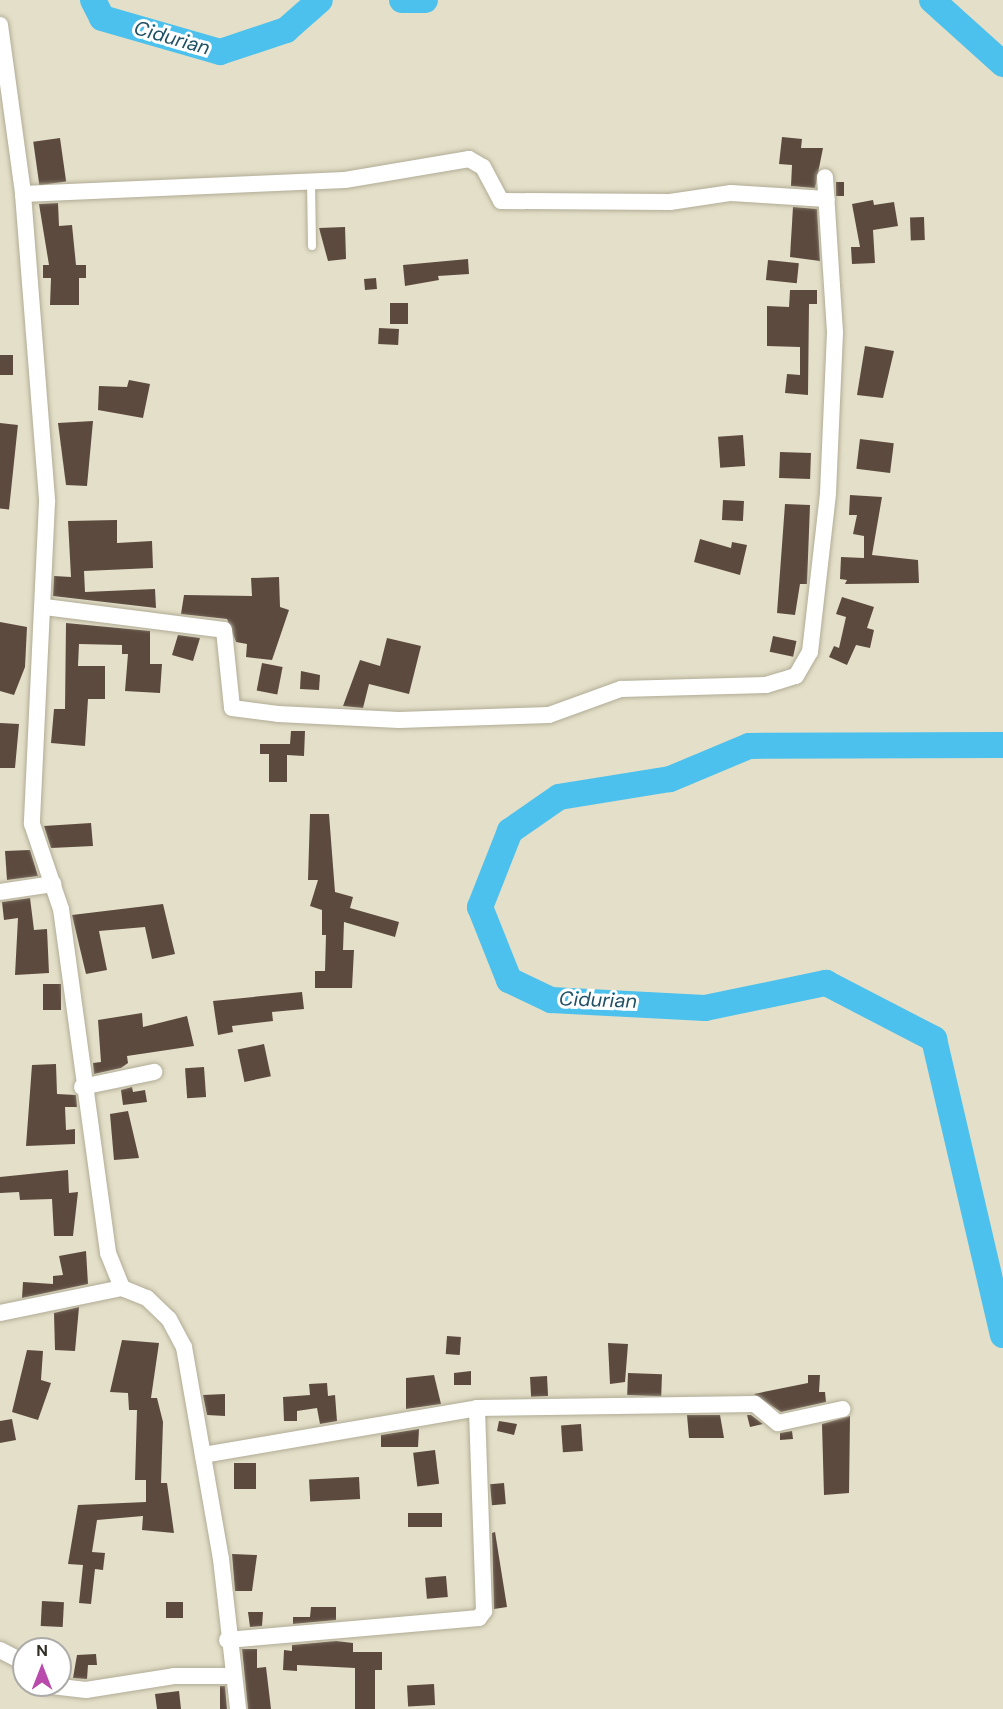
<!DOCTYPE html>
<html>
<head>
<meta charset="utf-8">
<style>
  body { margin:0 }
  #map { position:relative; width:1003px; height:1709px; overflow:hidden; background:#e4dfc8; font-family:"DM Sans",sans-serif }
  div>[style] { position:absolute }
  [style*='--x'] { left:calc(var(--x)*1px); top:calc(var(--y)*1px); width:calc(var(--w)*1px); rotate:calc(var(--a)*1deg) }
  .river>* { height:26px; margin:-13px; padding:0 13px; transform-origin:13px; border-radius:13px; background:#4cc1ed }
  .building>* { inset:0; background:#5c4a3f; transform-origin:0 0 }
  .roads { filter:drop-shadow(0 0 2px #b1ac96) drop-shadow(0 0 2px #b1ac96) }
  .service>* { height:8px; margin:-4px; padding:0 4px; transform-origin:4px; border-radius:4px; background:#fff }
  .minor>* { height:16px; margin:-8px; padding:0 8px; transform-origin:8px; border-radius:8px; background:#fff }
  span { translate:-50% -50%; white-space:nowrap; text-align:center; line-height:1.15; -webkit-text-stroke:6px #fff; paint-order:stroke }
  .water-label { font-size:20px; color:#215164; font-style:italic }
  .north { position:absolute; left:12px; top:1637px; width:60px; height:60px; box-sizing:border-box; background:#fff; border:2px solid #acaba8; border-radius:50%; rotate:0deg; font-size:16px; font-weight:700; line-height:24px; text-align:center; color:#302e25 }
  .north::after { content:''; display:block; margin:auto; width:21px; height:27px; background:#b84bab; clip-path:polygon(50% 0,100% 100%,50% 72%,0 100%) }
</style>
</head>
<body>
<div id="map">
  <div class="river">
    <div style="--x:93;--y:0;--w:20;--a:63"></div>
    <div style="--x:102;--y:18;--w:123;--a:16.1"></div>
    <div style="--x:220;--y:52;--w:70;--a:-18.4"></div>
    <div style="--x:286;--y:30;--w:45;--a:-41.4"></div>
    <div style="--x:402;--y:0;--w:23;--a:0"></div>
    <div style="--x:932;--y:0;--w:96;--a:42"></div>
    <div style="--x:1003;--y:745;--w:254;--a:179.8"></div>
    <div style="--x:749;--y:746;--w:86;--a:157.3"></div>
    <div style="--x:670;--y:779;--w:112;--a:170.8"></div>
    <div style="--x:559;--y:797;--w:60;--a:145.2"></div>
    <div style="--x:510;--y:831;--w:82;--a:111.5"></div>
    <div style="--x:480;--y:907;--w:79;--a:68.3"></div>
    <div style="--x:509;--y:980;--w:47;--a:25.5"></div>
    <div style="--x:551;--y:1000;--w:154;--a:3"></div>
    <div style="--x:705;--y:1008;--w:124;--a:-11.7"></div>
    <div style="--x:826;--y:983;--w:122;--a:27.4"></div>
    <div style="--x:934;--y:1039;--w:304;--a:76.9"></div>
  </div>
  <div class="building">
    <div style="clip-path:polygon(782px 137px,802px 139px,801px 148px,823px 148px,815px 188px,791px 186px,792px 165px,779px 164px)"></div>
    <div style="left:60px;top:138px;width:44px;height:27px;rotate:82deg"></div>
    <div style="left:836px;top:182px;width:8px;height:14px"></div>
    <div style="clip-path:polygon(873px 200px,874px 205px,894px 202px,898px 226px,873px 230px,875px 263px,852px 264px,851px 247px,860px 247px,852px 204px)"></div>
    <div style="clip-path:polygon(58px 203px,59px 226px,72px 225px,76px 265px,86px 265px,86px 278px,79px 278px,79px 305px,50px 305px,51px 278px,43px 278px,43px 265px,49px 265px,39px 204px)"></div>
    <div style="clip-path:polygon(793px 207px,817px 209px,820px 261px,790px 257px)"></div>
    <div style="left:924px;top:217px;width:23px;height:14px;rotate:88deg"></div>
    <div style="clip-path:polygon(345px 227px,346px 259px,328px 261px,319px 228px)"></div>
    <div style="clip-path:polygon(468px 259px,469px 274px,438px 276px,439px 280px,405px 286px,403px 265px)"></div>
    <div style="left:768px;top:260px;width:31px;height:20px;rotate:6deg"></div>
    <div style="left:376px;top:278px;width:11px;height:12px;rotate:85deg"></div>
    <div style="clip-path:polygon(790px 290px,817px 290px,817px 304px,809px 304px,808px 395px,785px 393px,787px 374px,800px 375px,800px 347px,767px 346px,767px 306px,789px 307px)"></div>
    <div style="left:390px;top:303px;width:18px;height:21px"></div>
    <div style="left:379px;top:328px;width:20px;height:16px;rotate:3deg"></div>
    <div style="clip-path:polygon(865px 346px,894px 351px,883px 398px,857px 395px)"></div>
    <div style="left:0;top:355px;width:13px;height:20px"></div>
    <div style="clip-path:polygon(129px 380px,150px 384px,143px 418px,98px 410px,99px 386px,127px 387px)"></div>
    <div style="clip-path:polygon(93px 421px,87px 486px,66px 485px,58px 423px)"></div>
    <div style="left:0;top:423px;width:18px;height:85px;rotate:6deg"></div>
    <div style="left:743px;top:435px;width:31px;height:25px;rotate:86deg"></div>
    <div style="left:860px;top:439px;width:34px;height:30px;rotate:7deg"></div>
    <div style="left:780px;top:452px;width:31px;height:26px;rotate:2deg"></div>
    <div style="clip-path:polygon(850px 495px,882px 497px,872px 555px,918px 560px,919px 583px,845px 584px,847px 580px,840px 579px,841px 557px,864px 558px,864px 536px,853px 534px,857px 515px,849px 515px)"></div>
    <div style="left:723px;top:500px;width:21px;height:20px;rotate:3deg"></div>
    <div style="clip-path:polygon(785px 504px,810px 505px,807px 584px,800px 584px,795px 615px,777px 613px)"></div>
    <div style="clip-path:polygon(117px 520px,117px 543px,152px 541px,153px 568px,84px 571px,85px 592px,155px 589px,156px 608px,53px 596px,54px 576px,71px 577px,68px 521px)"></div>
    <div style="clip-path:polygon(700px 539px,731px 548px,732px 542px,747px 545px,740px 575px,694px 562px)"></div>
    <div style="clip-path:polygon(279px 577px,280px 607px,289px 610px,272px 660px,246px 657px,247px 644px,236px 642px,227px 619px,181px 614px,184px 595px,252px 596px,251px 578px)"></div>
    <div style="clip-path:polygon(842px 597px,874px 607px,867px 628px,874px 630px,870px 648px,856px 645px,847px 665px,829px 657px,834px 646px,839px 648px,846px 617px,836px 614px)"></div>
    <div style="clip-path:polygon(0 622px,27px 627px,25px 667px,14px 695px,0 691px)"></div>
    <div style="clip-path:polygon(66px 623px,150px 631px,150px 664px,162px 664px,160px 693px,125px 691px,128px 654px,122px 654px,122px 645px,79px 644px,78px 666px,105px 666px,105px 699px,88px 699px,85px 746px,51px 743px,54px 709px,65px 709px)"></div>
    <div style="clip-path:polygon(178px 635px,200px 638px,193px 661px,172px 655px)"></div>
    <div style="left:773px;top:636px;width:24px;height:16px;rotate:12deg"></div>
    <div style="clip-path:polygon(387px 638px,421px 646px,409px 694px,369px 684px,363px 708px,343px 706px,360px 660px,380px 666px)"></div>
    <div style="left:262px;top:663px;width:21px;height:28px;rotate:11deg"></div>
    <div style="clip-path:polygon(301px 671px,320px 675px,319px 690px,300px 689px)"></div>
    <div style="clip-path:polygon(0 723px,19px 724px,15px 768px,0 768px)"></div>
    <div style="clip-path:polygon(291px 731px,305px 731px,304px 756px,287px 755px,287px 782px,269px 782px,269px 754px,260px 754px,260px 744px,290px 744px)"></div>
    <div style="clip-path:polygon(310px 814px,329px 814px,335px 892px,353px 897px,350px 908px,399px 922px,395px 937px,344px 922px,343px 950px,354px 950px,352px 988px,315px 988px,315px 971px,325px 971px,326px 935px,322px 935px,322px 910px,310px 906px,318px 880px,308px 880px)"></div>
    <div style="clip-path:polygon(91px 823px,93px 846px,51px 848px,44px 826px)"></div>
    <div style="clip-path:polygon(30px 850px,38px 876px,7px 880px,5px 851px)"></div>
    <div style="clip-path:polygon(30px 898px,34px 930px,47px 929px,49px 973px,15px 975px,18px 918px,4px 920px,2px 902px)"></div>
    <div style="clip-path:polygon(163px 904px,175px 954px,152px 959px,145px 927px,99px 931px,107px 970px,86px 974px,72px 915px)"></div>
    <div style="left:43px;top:984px;width:18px;height:26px"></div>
    <div style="clip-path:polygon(302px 992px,304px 1009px,272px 1012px,273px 1021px,232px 1026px,233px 1032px,218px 1035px,213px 1001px)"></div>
    <div style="clip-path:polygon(142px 1013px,143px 1027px,187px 1016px,194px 1046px,127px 1056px,128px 1063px,121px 1068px,94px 1074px,93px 1063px,101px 1062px,98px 1020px)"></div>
    <div style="left:264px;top:1044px;width:33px;height:27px;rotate:78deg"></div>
    <div style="clip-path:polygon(56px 1064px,57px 1094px,76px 1095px,77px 1107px,65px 1107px,66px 1130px,75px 1129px,75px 1144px,26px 1146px,32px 1065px)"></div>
    <div style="left:204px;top:1067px;width:30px;height:19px;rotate:86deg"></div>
    <div style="clip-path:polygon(132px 1087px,133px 1092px,145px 1090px,147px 1102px,123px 1105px,121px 1090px)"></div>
    <div style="clip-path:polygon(128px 1111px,139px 1158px,114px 1160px,110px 1114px)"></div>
    <div style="clip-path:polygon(68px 1170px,69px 1193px,78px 1192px,73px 1236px,54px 1236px,52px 1199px,20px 1200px,19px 1192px,0 1193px,0 1177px)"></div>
    <div style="clip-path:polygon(86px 1251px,88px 1284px,22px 1298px,23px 1282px,53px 1284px,53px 1276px,63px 1275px,59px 1256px)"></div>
    <div style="clip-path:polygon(79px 1307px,75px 1351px,55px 1350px,54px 1313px)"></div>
    <div style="left:447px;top:1336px;width:14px;height:18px;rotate:4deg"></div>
    <div style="clip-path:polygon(122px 1340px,159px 1343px,151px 1398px,157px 1398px,163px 1422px,161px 1483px,167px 1483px,174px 1533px,142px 1530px,143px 1516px,97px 1520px,92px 1552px,105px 1553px,103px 1570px,95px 1569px,91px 1604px,79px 1603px,83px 1565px,68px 1564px,78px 1505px,146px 1502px,146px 1480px,135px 1480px,137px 1410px,129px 1410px,128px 1393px,110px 1392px)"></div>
    <div style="clip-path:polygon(608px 1343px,628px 1344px,625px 1382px,610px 1384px)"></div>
    <div style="clip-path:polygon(27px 1350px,43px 1351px,41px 1380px,51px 1383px,38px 1420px,12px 1412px)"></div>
    <div style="clip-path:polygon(471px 1371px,471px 1385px,454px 1385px,454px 1373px)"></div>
    <div style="left:628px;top:1373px;width:34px;height:22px;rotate:2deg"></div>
    <div style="clip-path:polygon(434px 1375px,441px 1404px,406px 1409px,406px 1378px)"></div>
    <div style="clip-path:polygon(808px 1375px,820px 1375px,819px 1392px,825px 1392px,826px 1402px,781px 1412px,754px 1394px,808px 1383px)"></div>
    <div style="left:547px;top:1376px;width:20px;height:17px;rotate:87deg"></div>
    <div style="clip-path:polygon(327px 1383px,328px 1396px,335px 1395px,337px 1421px,320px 1424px,317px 1408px,297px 1411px,297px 1421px,284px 1421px,283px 1397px,310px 1395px,309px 1384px)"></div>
    <div style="clip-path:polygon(225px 1394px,225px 1416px,207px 1415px,203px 1395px)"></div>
    <div style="clip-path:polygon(687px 1415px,720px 1415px,724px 1438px,689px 1438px)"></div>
    <div style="clip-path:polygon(747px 1415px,751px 1415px,763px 1424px,750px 1427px)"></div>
    <div style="clip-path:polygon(850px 1416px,849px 1493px,824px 1495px,822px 1424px)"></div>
    <div style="clip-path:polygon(12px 1419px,16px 1440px,0 1443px,0 1421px)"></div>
    <div style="clip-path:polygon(499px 1421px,517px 1424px,514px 1435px,497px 1431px)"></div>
    <div style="left:581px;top:1424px;width:27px;height:20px;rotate:86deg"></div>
    <div style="clip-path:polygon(419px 1429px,418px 1447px,381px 1447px,381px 1435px)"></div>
    <div style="clip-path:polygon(792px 1431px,793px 1439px,780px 1440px,780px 1433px)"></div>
    <div style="left:435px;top:1450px;width:34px;height:22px;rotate:83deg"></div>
    <div style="left:234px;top:1463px;width:22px;height:26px"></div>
    <div style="left:359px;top:1477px;width:22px;height:50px;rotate:87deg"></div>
    <div style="left:504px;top:1483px;width:21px;height:14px;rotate:85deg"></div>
    <div style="left:442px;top:1513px;width:14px;height:34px;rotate:90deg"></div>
    <div style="clip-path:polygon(495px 1532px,507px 1607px,494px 1609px,492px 1533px)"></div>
    <div style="clip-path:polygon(232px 1554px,257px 1555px,252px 1591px,235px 1591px)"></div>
    <div style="left:446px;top:1576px;width:21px;height:21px;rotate:85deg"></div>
    <div style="left:42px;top:1601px;width:22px;height:25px;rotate:3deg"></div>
    <div style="left:166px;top:1602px;width:17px;height:16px"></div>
    <div style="clip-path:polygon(311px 1607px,336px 1607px,336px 1620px,293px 1624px,293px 1617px,310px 1617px)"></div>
    <div style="clip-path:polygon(248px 1612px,263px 1612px,262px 1626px,250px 1627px)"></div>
    <div style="clip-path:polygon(336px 1641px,353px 1643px,353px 1652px,382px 1652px,382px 1670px,375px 1670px,375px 1709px,355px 1709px,355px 1668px,297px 1665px,297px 1671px,283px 1670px,284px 1650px,292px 1651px,292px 1645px)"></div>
    <div style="clip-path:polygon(242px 1649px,257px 1649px,257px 1668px,266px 1667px,271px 1709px,248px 1709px)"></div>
    <div style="clip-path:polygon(96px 1654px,97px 1665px,88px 1665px,87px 1679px,73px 1678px,77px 1655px)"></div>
    <div style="left:434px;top:1684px;width:21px;height:27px;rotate:87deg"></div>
    <div style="clip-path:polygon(220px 1686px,225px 1686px,227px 1709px,220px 1709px)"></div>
    <div style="clip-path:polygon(179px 1691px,181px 1709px,157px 1709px,155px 1694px)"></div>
  </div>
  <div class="roads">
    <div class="service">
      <div style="--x:311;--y:182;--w:64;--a:89.1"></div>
    </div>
    <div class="minor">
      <div style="--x:0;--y:25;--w:171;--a:82.2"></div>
      <div style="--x:23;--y:194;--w:309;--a:85.5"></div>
      <div style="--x:47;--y:502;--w:322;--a:92.7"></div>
      <div style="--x:32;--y:824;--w:90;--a:71.2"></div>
      <div style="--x:61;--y:909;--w:347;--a:82.2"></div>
      <div style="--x:108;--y:1253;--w:38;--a:68"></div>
      <div style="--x:122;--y:1288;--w:27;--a:22"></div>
      <div style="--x:147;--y:1298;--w:30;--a:44"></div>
      <div style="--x:169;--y:1319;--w:32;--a:62"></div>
      <div style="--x:184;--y:1347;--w:215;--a:80.1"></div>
      <div style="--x:221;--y:1559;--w:151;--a:83.5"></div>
      <div style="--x:23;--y:194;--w:322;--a:-2.5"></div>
      <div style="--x:345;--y:180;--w:126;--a:-9.6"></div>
      <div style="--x:469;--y:159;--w:16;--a:30"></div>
      <div style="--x:483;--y:167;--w:38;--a:62"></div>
      <div style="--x:501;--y:201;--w:169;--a:0.3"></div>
      <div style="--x:670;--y:202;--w:62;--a:-8.4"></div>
      <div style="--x:731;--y:193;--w:96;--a:3.6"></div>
      <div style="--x:45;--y:607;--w:180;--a:7.3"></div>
      <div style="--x:224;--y:630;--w:78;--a:84.1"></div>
      <div style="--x:232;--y:708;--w:46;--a:7.4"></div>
      <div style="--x:278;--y:714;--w:121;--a:2.8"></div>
      <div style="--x:399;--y:720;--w:150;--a:-1.9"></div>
      <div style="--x:549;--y:715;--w:77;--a:-19.9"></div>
      <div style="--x:621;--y:689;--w:145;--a:-1.6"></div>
      <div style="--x:766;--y:685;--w:31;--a:-17"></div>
      <div style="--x:796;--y:676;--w:28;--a:-60"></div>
      <div style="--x:810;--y:652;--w:160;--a:-83.5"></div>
      <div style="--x:828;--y:493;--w:161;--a:-87.5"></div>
      <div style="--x:835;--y:332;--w:155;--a:-93.7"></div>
      <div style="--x:0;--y:892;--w:54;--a:-8.6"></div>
      <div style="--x:82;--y:1087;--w:74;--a:-11.8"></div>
      <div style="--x:0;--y:1313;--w:125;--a:-11.6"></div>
      <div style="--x:203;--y:1455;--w:278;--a:-9.7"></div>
      <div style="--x:227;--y:1640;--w:253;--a:-5"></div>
      <div style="--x:479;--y:1618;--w:9;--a:-54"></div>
      <div style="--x:484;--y:1611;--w:203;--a:-92"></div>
      <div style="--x:477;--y:1408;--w:278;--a:-0.8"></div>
      <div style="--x:755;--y:1404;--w:30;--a:40"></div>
      <div style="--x:778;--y:1423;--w:66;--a:-12.2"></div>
      <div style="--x:0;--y:1650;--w:27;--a:27"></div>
      <div style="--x:43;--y:1685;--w:43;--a:6.6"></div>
      <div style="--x:86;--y:1690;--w:89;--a:-9"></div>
      <div style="--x:174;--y:1676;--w:59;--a:0"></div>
    </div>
  </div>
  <div class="water-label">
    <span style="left:172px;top:38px;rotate:16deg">Cidurian</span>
    <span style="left:598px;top:1000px;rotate:2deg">Cidurian</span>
  </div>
  <div class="north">N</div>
</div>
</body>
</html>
